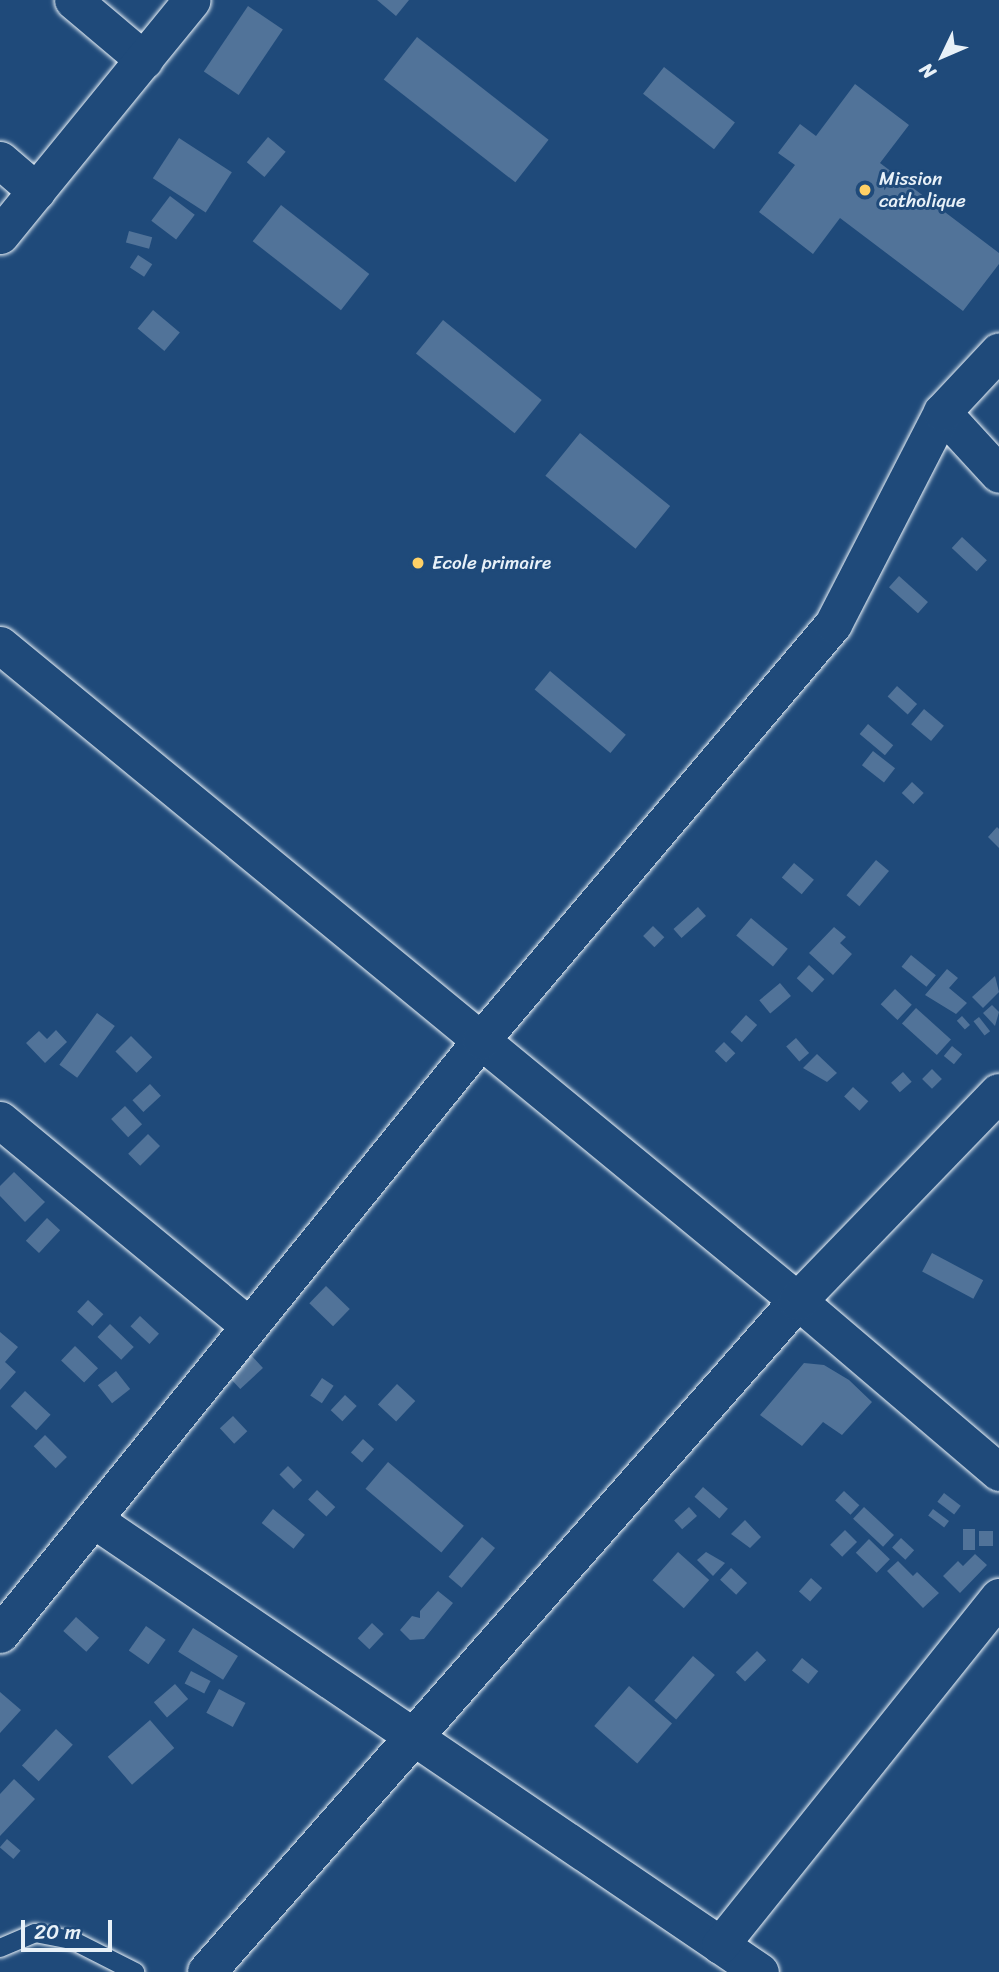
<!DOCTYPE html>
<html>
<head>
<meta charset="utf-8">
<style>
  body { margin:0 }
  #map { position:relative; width:999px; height:1972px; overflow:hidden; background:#1f4a7a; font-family:Sriracha,sans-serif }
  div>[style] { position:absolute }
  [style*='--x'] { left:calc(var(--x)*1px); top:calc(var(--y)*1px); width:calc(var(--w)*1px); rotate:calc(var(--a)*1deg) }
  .building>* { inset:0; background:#517399; transform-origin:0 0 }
  .roads { filter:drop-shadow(0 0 2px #e8f1f8) drop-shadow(0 0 2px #e8f1f8) }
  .service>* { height:18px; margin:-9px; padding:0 9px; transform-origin:9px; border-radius:9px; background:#1f4a7a }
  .minor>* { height:37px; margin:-18.5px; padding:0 18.5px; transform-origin:18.5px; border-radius:18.5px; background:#1f4a7a }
  .secondary>* { height:38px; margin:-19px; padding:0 19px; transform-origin:19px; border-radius:19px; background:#1f4a7a }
  .dots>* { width:19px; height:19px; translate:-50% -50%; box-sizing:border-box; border:4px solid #1f4a7a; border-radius:50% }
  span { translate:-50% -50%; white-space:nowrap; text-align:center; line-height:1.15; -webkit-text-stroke:6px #1f4a7a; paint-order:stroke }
  .poi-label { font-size:19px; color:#e8f1f8 }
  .left { translate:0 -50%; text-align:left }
  .north { position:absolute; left:908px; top:21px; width:70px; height:70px; -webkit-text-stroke:5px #1f4a7a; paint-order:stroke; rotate:226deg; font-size:19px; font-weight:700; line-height:28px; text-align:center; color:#e8f1f8 }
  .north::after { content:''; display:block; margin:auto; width:24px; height:32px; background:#e8f1f8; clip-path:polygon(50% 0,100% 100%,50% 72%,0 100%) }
  .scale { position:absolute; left:21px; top:1920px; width:91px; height:32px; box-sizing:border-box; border:4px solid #e8f1f8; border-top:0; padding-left:9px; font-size:21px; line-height:24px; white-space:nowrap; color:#e8f1f8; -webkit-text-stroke:5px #1f4a7a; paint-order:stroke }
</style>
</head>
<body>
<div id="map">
  <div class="building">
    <div style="clip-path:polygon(377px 0,409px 0,396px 16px)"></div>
    <div style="left:248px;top:6px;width:42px;height:79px;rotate:34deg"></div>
    <div style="left:417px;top:37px;width:167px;height:54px;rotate:38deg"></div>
    <div style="left:664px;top:67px;width:90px;height:34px;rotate:38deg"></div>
    <div style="clip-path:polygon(855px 84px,909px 125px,880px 163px,999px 253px,999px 264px,963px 311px,840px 218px,813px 254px,759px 212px,795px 165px,778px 153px,800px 124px,816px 136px)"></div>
    <div style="left:268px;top:137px;width:23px;height:33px;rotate:40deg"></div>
    <div style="left:179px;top:138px;width:63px;height:48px;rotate:33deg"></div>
    <div style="left:170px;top:196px;width:31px;height:31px;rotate:37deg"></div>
    <div style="left:281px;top:205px;width:112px;height:46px;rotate:38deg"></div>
    <div style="left:129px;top:231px;width:24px;height:12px;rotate:15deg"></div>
    <div style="left:138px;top:255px;width:17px;height:15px;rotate:33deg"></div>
    <div style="left:153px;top:310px;width:35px;height:24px;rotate:40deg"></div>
    <div style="left:443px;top:320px;width:127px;height:43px;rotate:39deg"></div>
    <div style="left:580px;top:433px;width:116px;height:55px;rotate:39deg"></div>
    <div style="left:962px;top:537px;width:34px;height:15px;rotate:43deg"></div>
    <div style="left:899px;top:576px;width:39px;height:15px;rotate:42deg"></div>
    <div style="left:550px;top:671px;width:99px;height:24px;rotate:40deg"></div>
    <div style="left:897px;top:686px;width:27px;height:14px;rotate:42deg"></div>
    <div style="left:924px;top:709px;width:26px;height:20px;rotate:40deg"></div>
    <div style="left:868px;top:724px;width:33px;height:13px;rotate:40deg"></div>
    <div style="left:873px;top:751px;width:28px;height:18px;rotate:38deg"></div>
    <div style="left:912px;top:782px;width:16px;height:15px;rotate:43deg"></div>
    <div style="clip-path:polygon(997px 827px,999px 829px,999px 848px,988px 837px)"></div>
    <div style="left:876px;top:860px;width:17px;height:46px;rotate:40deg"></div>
    <div style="left:794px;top:863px;width:26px;height:19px;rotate:40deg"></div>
    <div style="left:698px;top:907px;width:12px;height:33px;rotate:48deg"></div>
    <div style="left:751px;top:918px;width:48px;height:23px;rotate:40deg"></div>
    <div style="left:653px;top:926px;width:16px;height:14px;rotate:45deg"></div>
    <div style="clip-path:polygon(834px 927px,846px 937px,840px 943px,852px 954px,833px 975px,809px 953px)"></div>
    <div style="left:911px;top:955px;width:32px;height:15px;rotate:39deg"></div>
    <div style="left:809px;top:965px;width:21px;height:18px;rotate:43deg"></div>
    <div style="clip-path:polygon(947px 969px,958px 978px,949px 988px,967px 1003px,956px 1014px,925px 995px)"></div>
    <div style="clip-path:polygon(995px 976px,999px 992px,983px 1008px,972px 997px)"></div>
    <div style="left:780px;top:983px;width:17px;height:27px;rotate:50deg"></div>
    <div style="left:895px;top:989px;width:23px;height:21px;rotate:43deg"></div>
    <div style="clip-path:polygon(992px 1005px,999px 1012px,995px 1026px,983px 1013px)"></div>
    <div style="left:916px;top:1008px;width:47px;height:21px;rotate:42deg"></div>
    <div style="left:97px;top:1013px;width:22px;height:64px;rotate:36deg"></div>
    <div style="left:746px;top:1015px;width:15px;height:23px;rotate:42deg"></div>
    <div style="left:962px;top:1016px;width:12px;height:7px;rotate:48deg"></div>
    <div style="left:979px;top:1017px;width:18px;height:7px;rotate:52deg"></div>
    <div style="clip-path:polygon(56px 1030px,67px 1042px,45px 1063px,26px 1043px,39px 1031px,47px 1039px)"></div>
    <div style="left:131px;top:1036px;width:30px;height:22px;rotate:45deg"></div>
    <div style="left:796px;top:1038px;width:20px;height:13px;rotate:49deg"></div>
    <div style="left:724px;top:1042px;width:16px;height:13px;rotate:45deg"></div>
    <div style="left:952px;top:1046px;width:13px;height:13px;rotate:39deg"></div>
    <div style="clip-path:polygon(817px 1054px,837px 1073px,827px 1082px,803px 1068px)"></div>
    <div style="left:932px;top:1069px;width:14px;height:14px;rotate:45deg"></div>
    <div style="left:903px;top:1072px;width:13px;height:16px;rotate:48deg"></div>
    <div style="left:150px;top:1084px;width:16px;height:24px;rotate:47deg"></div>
    <div style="left:853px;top:1087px;width:21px;height:13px;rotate:43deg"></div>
    <div style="left:125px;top:1106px;width:25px;height:19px;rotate:47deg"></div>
    <div style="left:148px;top:1134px;width:17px;height:28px;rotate:45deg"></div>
    <div style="clip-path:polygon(14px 1172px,45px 1202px,25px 1222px,0 1196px,0 1186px)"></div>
    <div style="left:47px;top:1218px;width:18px;height:31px;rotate:43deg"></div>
    <div style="left:932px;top:1253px;width:58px;height:21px;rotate:28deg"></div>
    <div style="left:326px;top:1286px;width:33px;height:24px;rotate:44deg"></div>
    <div style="left:88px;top:1300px;width:21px;height:16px;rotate:43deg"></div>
    <div style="left:140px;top:1316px;width:26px;height:14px;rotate:43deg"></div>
    <div style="left:110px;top:1324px;width:33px;height:18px;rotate:44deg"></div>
    <div style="clip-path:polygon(0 1332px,18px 1347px,5px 1362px,16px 1372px,0 1390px)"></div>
    <div style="left:75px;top:1346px;width:32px;height:20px;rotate:44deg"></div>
    <div style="left:250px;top:1354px;width:19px;height:31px;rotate:47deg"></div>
    <div style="clip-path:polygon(804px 1363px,824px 1365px,849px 1380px,872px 1402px,842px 1435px,823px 1422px,802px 1446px,760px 1415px)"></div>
    <div style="left:116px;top:1371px;width:23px;height:23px;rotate:52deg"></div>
    <div style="left:322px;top:1378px;width:14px;height:21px;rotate:34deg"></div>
    <div style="left:397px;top:1384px;width:25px;height:28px;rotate:43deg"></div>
    <div style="left:25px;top:1391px;width:35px;height:21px;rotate:43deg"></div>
    <div style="left:345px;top:1395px;width:16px;height:21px;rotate:43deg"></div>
    <div style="left:233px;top:1416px;width:21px;height:18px;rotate:47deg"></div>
    <div style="left:45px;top:1435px;width:31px;height:16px;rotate:45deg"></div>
    <div style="left:363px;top:1439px;width:15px;height:18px;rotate:42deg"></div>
    <div style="left:388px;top:1462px;width:99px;height:35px;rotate:40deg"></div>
    <div style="left:288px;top:1466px;width:20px;height:12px;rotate:45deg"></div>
    <div style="left:703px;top:1487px;width:33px;height:13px;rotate:41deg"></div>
    <div style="left:317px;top:1490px;width:25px;height:13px;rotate:43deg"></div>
    <div style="left:844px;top:1491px;width:21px;height:13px;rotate:43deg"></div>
    <div style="left:944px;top:1493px;width:21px;height:11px;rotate:37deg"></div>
    <div style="left:689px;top:1507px;width:12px;height:20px;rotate:48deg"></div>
    <div style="left:864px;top:1507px;width:41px;height:16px;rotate:43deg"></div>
    <div style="left:273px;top:1509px;width:41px;height:18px;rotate:39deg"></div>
    <div style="left:933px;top:1509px;width:20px;height:8px;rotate:37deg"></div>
    <div style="clip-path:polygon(745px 1520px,761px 1537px,750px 1548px,731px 1534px)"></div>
    <div style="left:963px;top:1529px;width:12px;height:21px"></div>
    <div style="left:845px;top:1530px;width:17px;height:21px;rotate:45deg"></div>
    <div style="left:993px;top:1531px;width:15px;height:14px;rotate:90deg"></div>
    <div style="left:482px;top:1537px;width:17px;height:52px;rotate:40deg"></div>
    <div style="left:901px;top:1538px;width:18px;height:13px;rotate:43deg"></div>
    <div style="left:869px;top:1539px;width:29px;height:19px;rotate:44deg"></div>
    <div style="left:678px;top:1552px;width:42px;height:38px;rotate:42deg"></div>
    <div style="clip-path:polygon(706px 1552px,725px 1563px,713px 1576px,697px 1560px)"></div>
    <div style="clip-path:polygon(975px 1554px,987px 1565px,960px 1593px,943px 1576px,958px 1561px,963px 1566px)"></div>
    <div style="clip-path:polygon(898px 1561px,913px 1576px,917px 1572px,939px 1593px,923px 1608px,887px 1571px)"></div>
    <div style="left:731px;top:1568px;width:22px;height:16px;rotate:43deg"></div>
    <div style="left:811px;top:1578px;width:15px;height:18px;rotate:42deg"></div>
    <div style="clip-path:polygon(438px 1591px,453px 1603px,424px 1639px,410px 1640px,400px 1630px,412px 1616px,420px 1618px,420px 1611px)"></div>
    <div style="left:76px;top:1617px;width:31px;height:19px;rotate:42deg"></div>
    <div style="left:372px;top:1623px;width:16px;height:21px;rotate:43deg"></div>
    <div style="left:146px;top:1626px;width:24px;height:30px;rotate:35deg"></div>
    <div style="left:193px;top:1628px;width:53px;height:28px;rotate:32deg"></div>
    <div style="left:757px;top:1651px;width:13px;height:30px;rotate:45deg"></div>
    <div style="left:693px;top:1656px;width:29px;height:59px;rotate:41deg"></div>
    <div style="left:802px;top:1658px;width:21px;height:16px;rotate:39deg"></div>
    <div style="left:191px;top:1671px;width:22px;height:14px;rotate:27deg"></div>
    <div style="left:175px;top:1684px;width:20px;height:28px;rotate:49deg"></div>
    <div style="left:629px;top:1686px;width:57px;height:53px;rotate:41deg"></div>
    <div style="left:219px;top:1689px;width:30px;height:27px;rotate:28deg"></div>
    <div style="clip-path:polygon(0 1692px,21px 1710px,0 1733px)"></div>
    <div style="left:150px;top:1720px;width:37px;height:56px;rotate:49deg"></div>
    <div style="left:56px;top:1729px;width:23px;height:50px;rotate:43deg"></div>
    <div style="clip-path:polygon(14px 1779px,35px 1799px,0 1836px,0 1794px)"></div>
    <div style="left:7px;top:1839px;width:18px;height:11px;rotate:41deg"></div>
  </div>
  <div class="roads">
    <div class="service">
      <div style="--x:0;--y:1948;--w:38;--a:-23"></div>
      <div style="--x:35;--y:1933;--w:38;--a:11"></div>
      <div style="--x:72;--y:1940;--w:71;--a:26.9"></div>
    </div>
    <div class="minor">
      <div style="--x:73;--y:0;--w:93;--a:40.2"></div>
      <div style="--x:0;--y:160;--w:48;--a:40.7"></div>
      <div style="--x:0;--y:235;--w:303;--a:-50.8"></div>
      <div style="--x:942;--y:412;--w:84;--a:47.4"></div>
      <div style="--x:0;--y:645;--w:1033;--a:39.42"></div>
      <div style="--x:798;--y:1301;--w:264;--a:40.4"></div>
      <div style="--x:0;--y:1120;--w:323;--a:39.6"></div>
      <div style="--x:93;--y:1519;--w:806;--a:34.18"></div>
      <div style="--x:0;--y:1634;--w:764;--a:-51"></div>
      <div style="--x:481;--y:1040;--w:545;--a:-49.76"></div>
      <div style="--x:833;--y:624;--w:238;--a:-62.8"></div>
      <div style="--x:942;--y:412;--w:83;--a:-46.9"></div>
      <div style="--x:720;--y:1945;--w:446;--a:-51.3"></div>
    </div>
    <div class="secondary">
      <div style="--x:207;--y:1972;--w:894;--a:-48.63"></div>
      <div style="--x:798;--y:1301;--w:289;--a:-46"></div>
    </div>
  </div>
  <div class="dots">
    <div style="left:865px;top:190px;background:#ffd166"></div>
    <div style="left:418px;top:563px;background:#ffd166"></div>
  </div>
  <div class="poi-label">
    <span class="left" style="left:879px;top:190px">Mission<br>catholique</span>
    <span class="left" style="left:432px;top:563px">Ecole primaire</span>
  </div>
  <div class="north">N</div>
  <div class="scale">20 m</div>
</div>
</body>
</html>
